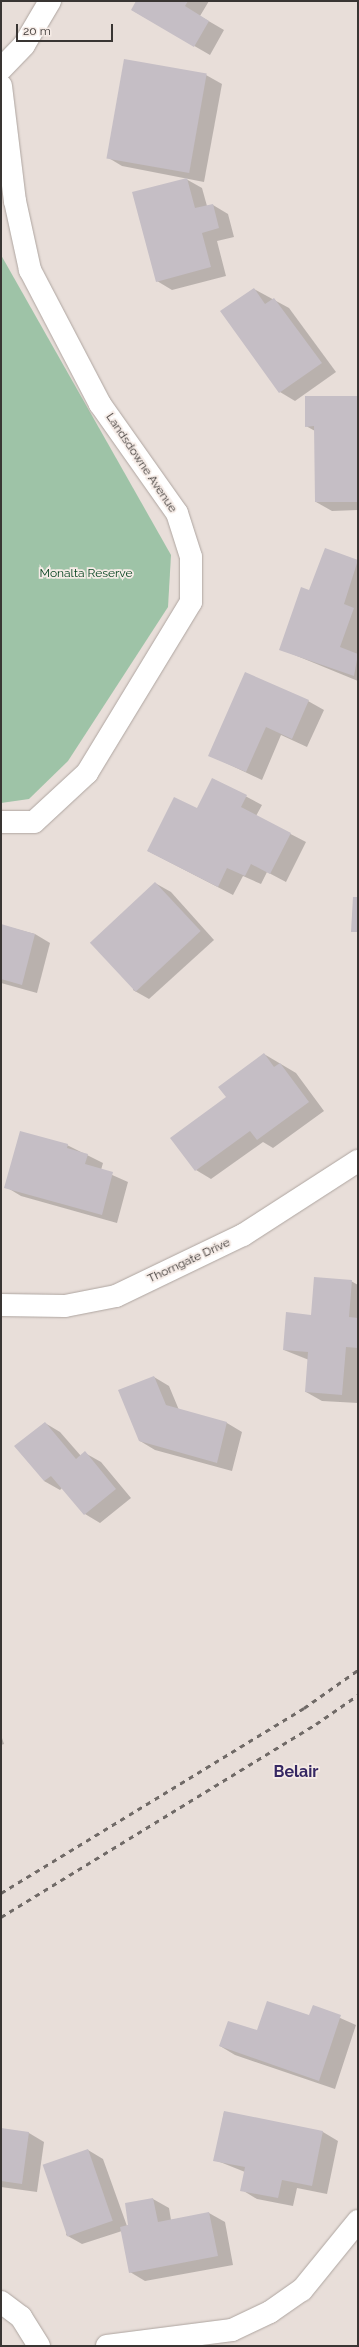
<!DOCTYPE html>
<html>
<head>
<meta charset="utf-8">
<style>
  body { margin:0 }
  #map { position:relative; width:359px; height:2347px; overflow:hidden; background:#e8ded9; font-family:Raleway,sans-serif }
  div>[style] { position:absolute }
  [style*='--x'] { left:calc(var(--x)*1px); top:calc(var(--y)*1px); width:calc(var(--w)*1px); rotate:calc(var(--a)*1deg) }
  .green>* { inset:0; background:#9ec3a7 }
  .shadow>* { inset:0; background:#0003 }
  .building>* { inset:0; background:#c5bec5; transform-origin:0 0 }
  .roads { filter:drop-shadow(0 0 1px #aea5a0) drop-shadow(0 0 1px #aea5a0) }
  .street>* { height:22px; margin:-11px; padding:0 11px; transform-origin:11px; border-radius:11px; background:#fff }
  .rail>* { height:3px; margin-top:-1.5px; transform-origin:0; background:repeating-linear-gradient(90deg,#706a67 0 5px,transparent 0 10px) }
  span { translate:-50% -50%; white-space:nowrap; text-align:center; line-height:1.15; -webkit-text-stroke:3.5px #f5ebe6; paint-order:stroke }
  .street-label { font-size:12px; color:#393533 }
  .park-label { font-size:12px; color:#064420 }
  .district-label { font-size:16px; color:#362863; font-weight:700 }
  .frame { position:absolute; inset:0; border:2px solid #393533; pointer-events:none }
  .scale { position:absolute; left:16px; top:24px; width:97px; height:18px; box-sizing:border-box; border:2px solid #393533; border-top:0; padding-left:5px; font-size:12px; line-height:14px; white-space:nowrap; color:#393533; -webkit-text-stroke:3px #f5ebe6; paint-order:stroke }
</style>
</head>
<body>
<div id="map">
  <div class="green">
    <div style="clip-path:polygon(1px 255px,171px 555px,168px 607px,68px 761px,29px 799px,1px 803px)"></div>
  </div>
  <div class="shadow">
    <div style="clip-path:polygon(137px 1px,209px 1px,200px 16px,224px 30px,210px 55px,132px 10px)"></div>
    <div style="clip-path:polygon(206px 75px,222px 84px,204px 182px,122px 166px,107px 157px)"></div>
    <div style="clip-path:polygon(186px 179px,202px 188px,207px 206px,213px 205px,228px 214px,234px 237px,217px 241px,226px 276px,172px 290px,157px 281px)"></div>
    <div style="clip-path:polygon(254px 289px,289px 308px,336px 372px,295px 401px,280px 392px,222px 312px)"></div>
    <div style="clip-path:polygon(358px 397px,358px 510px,332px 511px,316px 502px,315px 431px,306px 426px)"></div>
    <div style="clip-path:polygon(325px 550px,358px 561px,358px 681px,280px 649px,310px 591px)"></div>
    <div style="clip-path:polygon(308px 701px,324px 710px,307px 747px,281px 735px,262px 780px,209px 755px)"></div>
    <div style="clip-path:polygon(213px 779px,262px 805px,256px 816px,306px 842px,286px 882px,267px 872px,261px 884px,243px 876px,233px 895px,148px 851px,197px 809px)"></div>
    <div style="clip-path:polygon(155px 883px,171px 892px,214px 940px,149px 999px,133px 990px)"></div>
    <div style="clip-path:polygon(1px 925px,35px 934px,50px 943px,37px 993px,1px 983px)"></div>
    <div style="clip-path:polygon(264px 1054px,296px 1073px,324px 1111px,273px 1148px,263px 1142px,211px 1179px,196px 1170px)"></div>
    <div style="clip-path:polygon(67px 1145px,103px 1163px,101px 1170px,128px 1182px,117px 1223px,21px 1196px,6px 1187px)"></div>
    <div style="clip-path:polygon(351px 1281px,358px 1285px,358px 1403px,322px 1401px,306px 1392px,309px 1360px,284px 1350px)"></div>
    <div style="clip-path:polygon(154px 1377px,169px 1386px,179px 1410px,227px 1423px,242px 1432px,232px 1471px,155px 1450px,140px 1441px)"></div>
    <div style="clip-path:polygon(45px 1423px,60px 1432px,81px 1456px,85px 1453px,101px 1462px,131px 1498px,100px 1523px,85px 1514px,63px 1487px,60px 1490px,44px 1481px)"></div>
    <div style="clip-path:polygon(1px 1735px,4px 1744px,1px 1745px)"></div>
    <div style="clip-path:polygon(313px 2006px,356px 2025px,335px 2089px,235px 2055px,220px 2046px,310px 2017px)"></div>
    <div style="clip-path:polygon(224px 2112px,323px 2132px,338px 2141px,327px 2194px,297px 2188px,293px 2206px,257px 2199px,242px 2190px,245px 2172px,215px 2160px)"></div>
    <div style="clip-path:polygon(1px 2129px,29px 2133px,44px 2142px,37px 2192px,1px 2187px)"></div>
    <div style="clip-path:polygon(88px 2150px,103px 2159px,127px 2226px,153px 2199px,169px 2208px,171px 2220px,209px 2213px,225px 2222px,233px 2265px,145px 2281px,130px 2272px,122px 2231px,82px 2244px,66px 2235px)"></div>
  </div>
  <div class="building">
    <div style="clip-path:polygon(136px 1px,188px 1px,185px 6px,209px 21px,194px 47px,131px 10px)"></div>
    <div style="left:124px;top:59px;width:84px;height:101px;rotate:10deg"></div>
    <div style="clip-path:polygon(187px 178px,195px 208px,213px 204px,219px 228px,202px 233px,211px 267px,156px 282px,132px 192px)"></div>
    <div style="clip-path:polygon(254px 288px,265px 304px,274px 298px,322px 363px,279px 393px,220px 311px)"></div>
    <div style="clip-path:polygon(305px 396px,358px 396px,358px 502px,315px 502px,314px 426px,305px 427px)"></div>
    <div style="clip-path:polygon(325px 548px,358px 560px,344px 604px,354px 608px,340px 647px,358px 654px,354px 676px,279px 650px,301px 587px,309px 590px)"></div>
    <div style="clip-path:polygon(245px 672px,309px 700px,292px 739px,266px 727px,246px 772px,208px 756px)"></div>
    <div style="clip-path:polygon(212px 778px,247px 795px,241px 807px,291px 833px,270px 874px,251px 864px,245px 876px,227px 868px,218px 887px,147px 851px,174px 797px,197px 808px)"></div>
    <div style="left:155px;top:882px;width:67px;height:89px;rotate:47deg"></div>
    <div style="clip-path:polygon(353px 897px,358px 897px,358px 932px,351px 932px)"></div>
    <div style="clip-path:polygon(1px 924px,35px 934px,22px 985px,1px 979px)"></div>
    <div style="clip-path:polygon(264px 1053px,274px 1067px,280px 1063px,309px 1102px,257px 1140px,250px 1131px,195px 1171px,170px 1138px,226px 1097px,218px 1087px)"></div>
    <div style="clip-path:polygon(20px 1131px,68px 1144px,67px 1148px,88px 1154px,85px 1164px,113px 1172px,102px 1215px,4px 1188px)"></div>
    <div style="clip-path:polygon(314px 1277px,352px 1280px,349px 1317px,358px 1318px,358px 1348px,346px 1347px,342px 1395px,305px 1392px,308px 1352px,283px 1350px,286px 1312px,311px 1315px)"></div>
    <div style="clip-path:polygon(154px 1376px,166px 1405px,227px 1422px,217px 1463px,139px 1441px,118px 1390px)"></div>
    <div style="clip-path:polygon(45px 1422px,76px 1459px,85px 1451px,116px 1489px,84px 1515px,51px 1476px,44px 1481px,14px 1446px)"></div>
    <div style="clip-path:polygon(267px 2001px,309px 2015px,313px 2005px,341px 2015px,319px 2081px,219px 2046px,228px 2021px,257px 2030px)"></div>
    <div style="clip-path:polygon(224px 2111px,323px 2131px,312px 2186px,282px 2180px,278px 2198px,240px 2191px,245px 2167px,213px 2161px)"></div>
    <div style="clip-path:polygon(1px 2128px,29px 2132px,22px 2184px,1px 2181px)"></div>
    <div style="left:88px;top:2149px;width:76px;height:48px;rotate:71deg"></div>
    <div style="clip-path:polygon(153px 2198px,158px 2222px,209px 2212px,218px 2256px,129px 2273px,120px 2227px,128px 2225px,125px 2203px)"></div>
  </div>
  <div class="roads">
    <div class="street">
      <div style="--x:1;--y:69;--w:33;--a:-46"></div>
      <div style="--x:24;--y:45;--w:51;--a:-59.4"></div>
      <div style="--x:1;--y:86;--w:116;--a:83.1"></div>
      <div style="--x:15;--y:201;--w:71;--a:77.7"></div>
      <div style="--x:30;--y:270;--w:151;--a:62.4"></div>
      <div style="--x:100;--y:404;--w:133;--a:54.8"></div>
      <div style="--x:177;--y:513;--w:46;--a:72.3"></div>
      <div style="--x:191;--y:557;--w:45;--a:90"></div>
      <div style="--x:191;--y:602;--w:200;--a:121.3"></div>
      <div style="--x:87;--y:773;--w:72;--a:137.2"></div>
      <div style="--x:34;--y:822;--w:33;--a:180"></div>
      <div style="--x:1;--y:1305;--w:64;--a:0.9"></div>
      <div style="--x:65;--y:1306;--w:52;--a:-11.1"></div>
      <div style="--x:116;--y:1296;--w:141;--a:-25.7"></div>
      <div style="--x:243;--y:1235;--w:137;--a:-32.8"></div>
      <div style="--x:1;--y:2302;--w:25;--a:37"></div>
      <div style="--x:21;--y:2317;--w:34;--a:58"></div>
      <div style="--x:107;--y:2346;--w:126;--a:-7.3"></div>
      <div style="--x:232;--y:2330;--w:42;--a:-25.3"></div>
      <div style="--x:270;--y:2312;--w:39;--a:-35"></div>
      <div style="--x:302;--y:2290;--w:89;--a:-50.9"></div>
    </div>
  </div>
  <div class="rail">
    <div style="--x:1;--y:1893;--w:355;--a:-31.4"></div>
    <div style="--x:304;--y:1708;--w:66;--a:-35.1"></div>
    <div style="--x:1;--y:1917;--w:369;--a:-31.5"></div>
    <div style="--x:316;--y:1724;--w:51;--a:-34.6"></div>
  </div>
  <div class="street-label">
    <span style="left:141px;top:463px;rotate:56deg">Landsdowne Avenue</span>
    <span style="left:189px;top:1261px;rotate:-25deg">Thorngate Drive</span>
  </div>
  <div class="park-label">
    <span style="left:86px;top:574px">Monalta Reserve</span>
  </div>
  <div class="district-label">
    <span style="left:296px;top:1772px">Belair</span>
  </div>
  <div class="frame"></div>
  <div class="scale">20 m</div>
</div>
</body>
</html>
